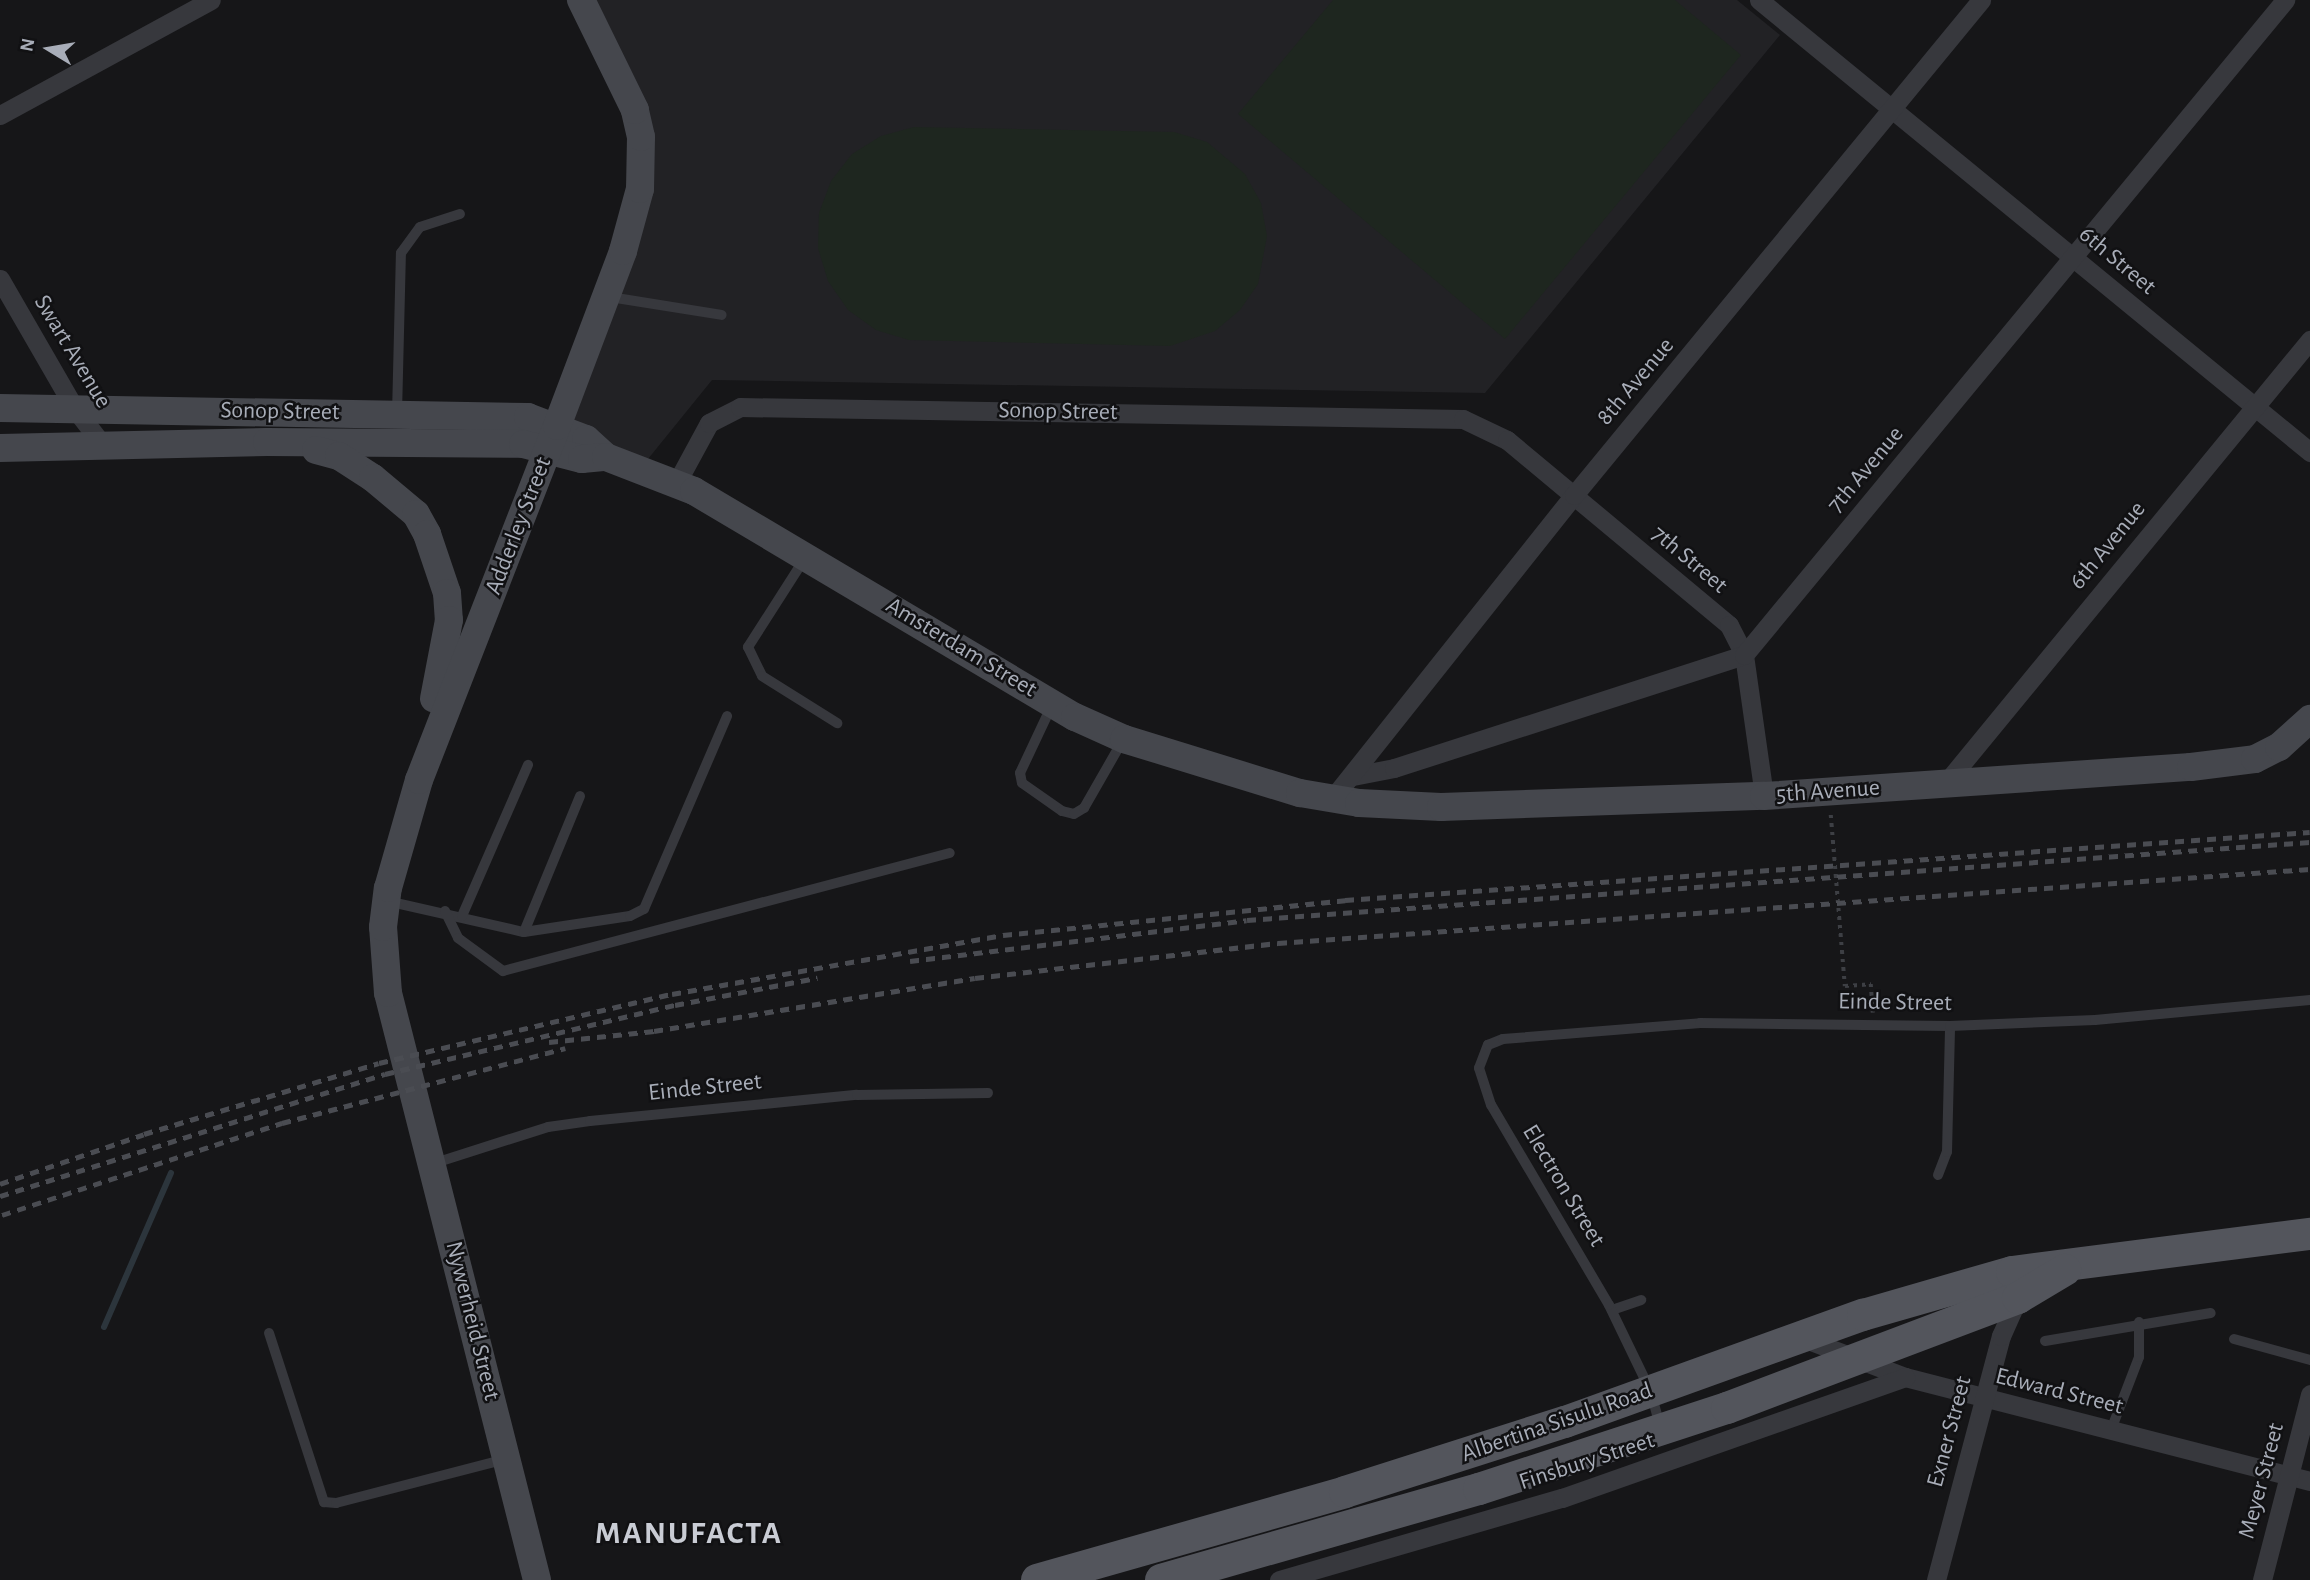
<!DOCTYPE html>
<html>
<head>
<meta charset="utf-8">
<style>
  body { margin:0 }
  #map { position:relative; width:2310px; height:1580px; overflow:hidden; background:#161618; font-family:"Alegreya Sans",sans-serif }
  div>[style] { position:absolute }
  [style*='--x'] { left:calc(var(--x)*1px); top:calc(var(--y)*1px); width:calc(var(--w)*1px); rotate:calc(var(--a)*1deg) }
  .built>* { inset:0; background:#222225 }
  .green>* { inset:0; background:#1e261f }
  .stream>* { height:6px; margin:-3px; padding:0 3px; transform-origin:3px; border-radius:3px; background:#2c353c }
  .path>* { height:3.5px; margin-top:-1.75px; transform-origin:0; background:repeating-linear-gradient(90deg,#3d3f44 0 3.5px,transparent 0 8.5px) }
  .lane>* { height:10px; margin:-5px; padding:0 5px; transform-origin:5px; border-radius:5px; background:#37383d }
  .street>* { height:19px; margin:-9.5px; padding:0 9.5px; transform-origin:9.5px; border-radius:9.5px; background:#37383d }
  .secondary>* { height:28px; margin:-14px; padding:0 14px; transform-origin:14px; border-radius:14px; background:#45474d }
  .primary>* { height:32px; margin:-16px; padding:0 16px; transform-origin:16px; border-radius:16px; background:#53555c }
  .rail>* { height:5px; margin-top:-2.5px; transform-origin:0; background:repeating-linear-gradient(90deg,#4a4c52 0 9px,transparent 0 16px) }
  span { translate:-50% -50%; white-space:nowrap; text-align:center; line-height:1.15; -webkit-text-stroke:5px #111113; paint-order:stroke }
  .street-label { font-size:24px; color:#a8adb8 }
  .district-label { font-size:32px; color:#c9ccd4; font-weight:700; letter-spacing:2px }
  .north { position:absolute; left:14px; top:14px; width:70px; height:70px; -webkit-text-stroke:5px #111113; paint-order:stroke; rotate:281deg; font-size:19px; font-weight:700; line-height:28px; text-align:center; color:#a8adb8 }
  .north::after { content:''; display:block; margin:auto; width:24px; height:32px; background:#a8adb8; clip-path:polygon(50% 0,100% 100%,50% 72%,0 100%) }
</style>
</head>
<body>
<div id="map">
  <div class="built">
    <div style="clip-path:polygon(589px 0,1737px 0,1780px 35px,1485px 393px,712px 380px,648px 459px,564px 436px,651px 185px)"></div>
  </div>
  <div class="green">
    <div style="clip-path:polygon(1333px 0,1675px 0,1741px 55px,1505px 339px,1238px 114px)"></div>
    <div style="clip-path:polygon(914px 127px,1174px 132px,1207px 142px,1245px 174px,1261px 203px,1267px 236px,1258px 284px,1240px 310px,1215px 331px,1170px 346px,909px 340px,876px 330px,848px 310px,828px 281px,818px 248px,819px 213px,831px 181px,852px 154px,881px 136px)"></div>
  </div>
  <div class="stream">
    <div style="--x:104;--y:1327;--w:168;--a:-66.5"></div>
  </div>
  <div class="path">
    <div style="--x:1831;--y:815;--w:172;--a:85.3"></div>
    <div style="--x:1845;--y:986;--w:26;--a:-4"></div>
    <div style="--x:1871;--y:984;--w:29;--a:86"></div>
  </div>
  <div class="lane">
    <div style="--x:610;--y:297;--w:113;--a:9.1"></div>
    <div style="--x:397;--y:414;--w:161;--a:-88.6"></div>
    <div style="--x:401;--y:253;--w:32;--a:-54"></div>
    <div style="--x:420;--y:227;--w:42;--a:-18"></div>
    <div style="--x:805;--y:558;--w:106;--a:122.6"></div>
    <div style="--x:748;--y:647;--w:32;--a:64"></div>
    <div style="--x:762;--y:676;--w:89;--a:32.1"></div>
    <div style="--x:1052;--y:705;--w:75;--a:115.2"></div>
    <div style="--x:1020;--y:773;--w:10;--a:79"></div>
    <div style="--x:1022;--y:783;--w:49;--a:35"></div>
    <div style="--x:1062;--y:811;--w:12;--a:14"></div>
    <div style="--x:1074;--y:814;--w:12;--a:-31"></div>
    <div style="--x:1084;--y:808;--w:78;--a:-60.2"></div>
    <div style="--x:387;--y:901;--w:140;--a:12.8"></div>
    <div style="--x:524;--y:932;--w:107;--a:-8.6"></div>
    <div style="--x:630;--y:916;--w:16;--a:-27"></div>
    <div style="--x:644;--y:909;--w:210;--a:-66.7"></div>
    <div style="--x:445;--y:911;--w:30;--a:64"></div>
    <div style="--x:458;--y:938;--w:56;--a:36.3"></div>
    <div style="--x:503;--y:971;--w:462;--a:-14.8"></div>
    <div style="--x:462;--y:916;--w:165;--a:-66.4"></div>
    <div style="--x:524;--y:932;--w:147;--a:-67.6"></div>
    <div style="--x:432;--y:1164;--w:122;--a:-17.7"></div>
    <div style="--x:548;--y:1127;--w:42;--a:-8.1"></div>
    <div style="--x:590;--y:1121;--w:268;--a:-5.6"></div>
    <div style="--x:857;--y:1095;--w:131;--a:-0.9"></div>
    <div style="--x:1938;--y:1175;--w:25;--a:-69"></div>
    <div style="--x:1947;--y:1152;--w:126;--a:-88.6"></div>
    <div style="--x:1612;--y:1310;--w:31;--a:-19"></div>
    <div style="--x:269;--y:1333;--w:178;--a:72"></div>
    <div style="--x:324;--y:1502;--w:12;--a:5"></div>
    <div style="--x:336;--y:1503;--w:171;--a:-14.5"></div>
    <div style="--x:2234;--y:1339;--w:79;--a:15.4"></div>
    <div style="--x:2045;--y:1341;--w:168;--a:-9.6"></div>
    <div style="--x:1660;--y:1426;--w:35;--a:-105"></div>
    <div style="--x:1651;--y:1392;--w:97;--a:-115.8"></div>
    <div style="--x:1609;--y:1305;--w:232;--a:-120.5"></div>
    <div style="--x:1491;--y:1105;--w:39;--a:-108"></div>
    <div style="--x:1479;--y:1068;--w:25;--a:-69"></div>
    <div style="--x:1488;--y:1045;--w:16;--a:-22"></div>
    <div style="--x:1503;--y:1039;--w:198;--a:-4.6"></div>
    <div style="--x:1700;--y:1023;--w:250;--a:0.7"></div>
    <div style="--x:1950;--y:1026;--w:145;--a:-2.4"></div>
    <div style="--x:2095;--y:1020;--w:216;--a:-5.3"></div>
    <div style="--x:2111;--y:1430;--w:78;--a:-69"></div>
    <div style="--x:2139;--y:1357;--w:35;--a:-90"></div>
  </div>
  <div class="street">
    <div style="--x:1759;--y:0;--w:713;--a:39.36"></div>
    <div style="--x:0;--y:115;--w:240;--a:-28.6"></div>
    <div style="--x:0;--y:279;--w:150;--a:60"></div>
    <div style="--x:75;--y:409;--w:49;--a:52.4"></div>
    <div style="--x:677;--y:482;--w:67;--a:-61.5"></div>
    <div style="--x:709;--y:423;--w:35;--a:-27"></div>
    <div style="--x:740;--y:407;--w:723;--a:0.95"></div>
    <div style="--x:1463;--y:419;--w:49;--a:25.5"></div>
    <div style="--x:1507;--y:440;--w:289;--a:39.8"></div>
    <div style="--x:1729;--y:625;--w:34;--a:63"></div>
    <div style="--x:1744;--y:655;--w:142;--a:81.9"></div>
    <div style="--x:1353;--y:776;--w:42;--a:-11"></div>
    <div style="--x:1394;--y:768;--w:368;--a:-17.9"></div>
    <div style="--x:1744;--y:655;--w:850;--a:-50.44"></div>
    <div style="--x:1945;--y:784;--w:575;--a:-50.58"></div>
    <div style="--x:1332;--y:799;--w:389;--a:-51.5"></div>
    <div style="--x:1574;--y:495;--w:641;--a:-50.57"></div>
    <div style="--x:1800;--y:1337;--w:112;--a:20.9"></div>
    <div style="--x:1905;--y:1377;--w:418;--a:14.4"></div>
    <div style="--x:1279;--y:1580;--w:295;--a:-16.2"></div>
    <div style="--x:1562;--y:1498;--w:364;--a:-19.4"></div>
    <div style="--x:1936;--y:1580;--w:253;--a:-75.1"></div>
    <div style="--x:2001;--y:1336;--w:42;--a:-65.9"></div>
    <div style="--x:2262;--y:1580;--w:192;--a:-75.5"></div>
  </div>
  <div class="secondary">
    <div style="--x:0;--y:408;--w:528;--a:0.98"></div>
    <div style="--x:528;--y:417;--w:62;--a:20.8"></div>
    <div style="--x:586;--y:439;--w:27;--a:42"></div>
    <div style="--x:0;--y:448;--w:267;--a:-1.3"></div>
    <div style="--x:267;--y:442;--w:256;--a:0.4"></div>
    <div style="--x:523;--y:444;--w:61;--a:14.3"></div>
    <div style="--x:582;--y:459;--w:24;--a:-5"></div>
    <div style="--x:606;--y:457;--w:94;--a:21.1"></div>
    <div style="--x:694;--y:491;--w:443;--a:30.7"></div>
    <div style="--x:1075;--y:717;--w:54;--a:24.2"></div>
    <div style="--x:1124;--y:739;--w:184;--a:17.1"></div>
    <div style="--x:1300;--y:793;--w:60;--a:9.6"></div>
    <div style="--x:1359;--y:803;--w:82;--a:2.8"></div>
    <div style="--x:1441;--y:807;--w:323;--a:-2"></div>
    <div style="--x:1764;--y:796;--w:428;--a:-3.9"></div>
    <div style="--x:2191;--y:767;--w:64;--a:-7.1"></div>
    <div style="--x:2255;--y:759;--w:27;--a:-27"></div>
    <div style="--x:2279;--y:747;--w:42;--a:-42.1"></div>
    <div style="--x:316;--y:450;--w:24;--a:15"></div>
    <div style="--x:339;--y:456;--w:40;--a:32.9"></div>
    <div style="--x:373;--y:478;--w:56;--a:39.9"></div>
    <div style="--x:416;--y:514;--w:23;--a:61"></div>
    <div style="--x:427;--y:534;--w:62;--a:71.3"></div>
    <div style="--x:447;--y:593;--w:27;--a:86"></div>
    <div style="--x:449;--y:620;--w:80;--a:100.8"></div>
    <div style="--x:537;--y:1580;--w:606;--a:-104.24"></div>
    <div style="--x:388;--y:993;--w:66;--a:-94.3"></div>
    <div style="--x:383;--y:927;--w:39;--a:-83"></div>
    <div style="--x:388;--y:888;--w:112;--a:-74"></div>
    <div style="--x:419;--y:780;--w:380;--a:-68.7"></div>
    <div style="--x:557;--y:426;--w:187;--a:-69.3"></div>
    <div style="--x:623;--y:251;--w:64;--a:-74.7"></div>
    <div style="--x:640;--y:189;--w:52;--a:-88.9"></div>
    <div style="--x:641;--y:137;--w:28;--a:-103"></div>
    <div style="--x:635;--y:110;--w:123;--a:-116.1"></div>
  </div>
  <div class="primary">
    <div style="--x:1037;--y:1580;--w:320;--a:-15.9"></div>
    <div style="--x:1345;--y:1492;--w:231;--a:-17.7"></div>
    <div style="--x:1565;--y:1422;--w:317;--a:-19.8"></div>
    <div style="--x:1863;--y:1315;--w:155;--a:-16.1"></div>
    <div style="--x:2012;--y:1272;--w:300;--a:-7.3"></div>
    <div style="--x:1161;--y:1580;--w:331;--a:-16"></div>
    <div style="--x:1479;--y:1489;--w:261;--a:-18.1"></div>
    <div style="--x:1727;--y:1408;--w:311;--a:-20.7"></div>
    <div style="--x:2018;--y:1298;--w:55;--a:-30.8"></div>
  </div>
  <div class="rail">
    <div style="--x:910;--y:961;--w:339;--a:-6.9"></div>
    <div style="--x:1247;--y:920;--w:1066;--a:-4.2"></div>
    <div style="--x:549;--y:1042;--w:106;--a:-6"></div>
    <div style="--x:654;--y:1031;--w:325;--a:-9.4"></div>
    <div style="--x:975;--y:978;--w:305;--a:-6.6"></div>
    <div style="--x:1278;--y:943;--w:1035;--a:-4.1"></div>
    <div style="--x:0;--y:1184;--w:152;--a:-19.1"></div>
    <div style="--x:144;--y:1134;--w:245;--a:-16.8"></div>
    <div style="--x:379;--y:1063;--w:301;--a:-13.3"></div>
    <div style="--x:672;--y:994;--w:336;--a:-10.1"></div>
    <div style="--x:1003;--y:935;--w:344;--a:-5.8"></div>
    <div style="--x:1345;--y:900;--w:967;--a:-4.03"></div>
    <div style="--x:0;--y:1196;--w:404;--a:-17.6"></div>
    <div style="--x:385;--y:1074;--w:298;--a:-13.4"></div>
    <div style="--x:675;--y:1005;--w:145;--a:-10.8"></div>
    <div style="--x:2;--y:1215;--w:295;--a:-18.2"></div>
    <div style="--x:282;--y:1123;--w:293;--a:-14.8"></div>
  </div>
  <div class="street-label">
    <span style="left:2117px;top:261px;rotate:40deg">6th Street</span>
    <span style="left:72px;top:352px;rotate:59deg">Swart Avenue</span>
    <span style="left:1636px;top:382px;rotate:-50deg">8th Avenue</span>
    <span style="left:280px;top:412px;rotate:1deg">Sonop Street</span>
    <span style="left:1058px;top:412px;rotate:1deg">Sonop Street</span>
    <span style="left:1866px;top:470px;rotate:-50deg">7th Avenue</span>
    <span style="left:519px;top:526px;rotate:-69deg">Adderley Street</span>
    <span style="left:2108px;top:546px;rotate:-51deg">6th Avenue</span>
    <span style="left:1689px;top:560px;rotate:40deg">7th Street</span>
    <span style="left:961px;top:648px;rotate:31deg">Amsterdam Street</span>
    <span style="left:1828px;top:792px;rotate:-4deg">5th Avenue</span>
    <span style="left:1895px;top:1003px;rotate:1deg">Einde Street</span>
    <span style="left:705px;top:1088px;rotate:-6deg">Einde Street</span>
    <span style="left:1563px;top:1186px;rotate:59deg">Electron Street</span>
    <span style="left:472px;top:1321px;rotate:76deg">Nywerheid Street</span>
    <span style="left:2059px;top:1392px;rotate:14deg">Edward Street</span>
    <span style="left:1557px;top:1423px;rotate:-19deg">Albertina Sisulu Road</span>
    <span style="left:1950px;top:1432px;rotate:-75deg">Exner Street</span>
    <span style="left:1587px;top:1462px;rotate:-18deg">Finsbury Street</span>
    <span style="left:2262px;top:1481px;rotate:-75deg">Meyer Street</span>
  </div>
  <div class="district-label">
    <span style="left:689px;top:1533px">MANUFACTA</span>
  </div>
  <div class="north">N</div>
</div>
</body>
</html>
